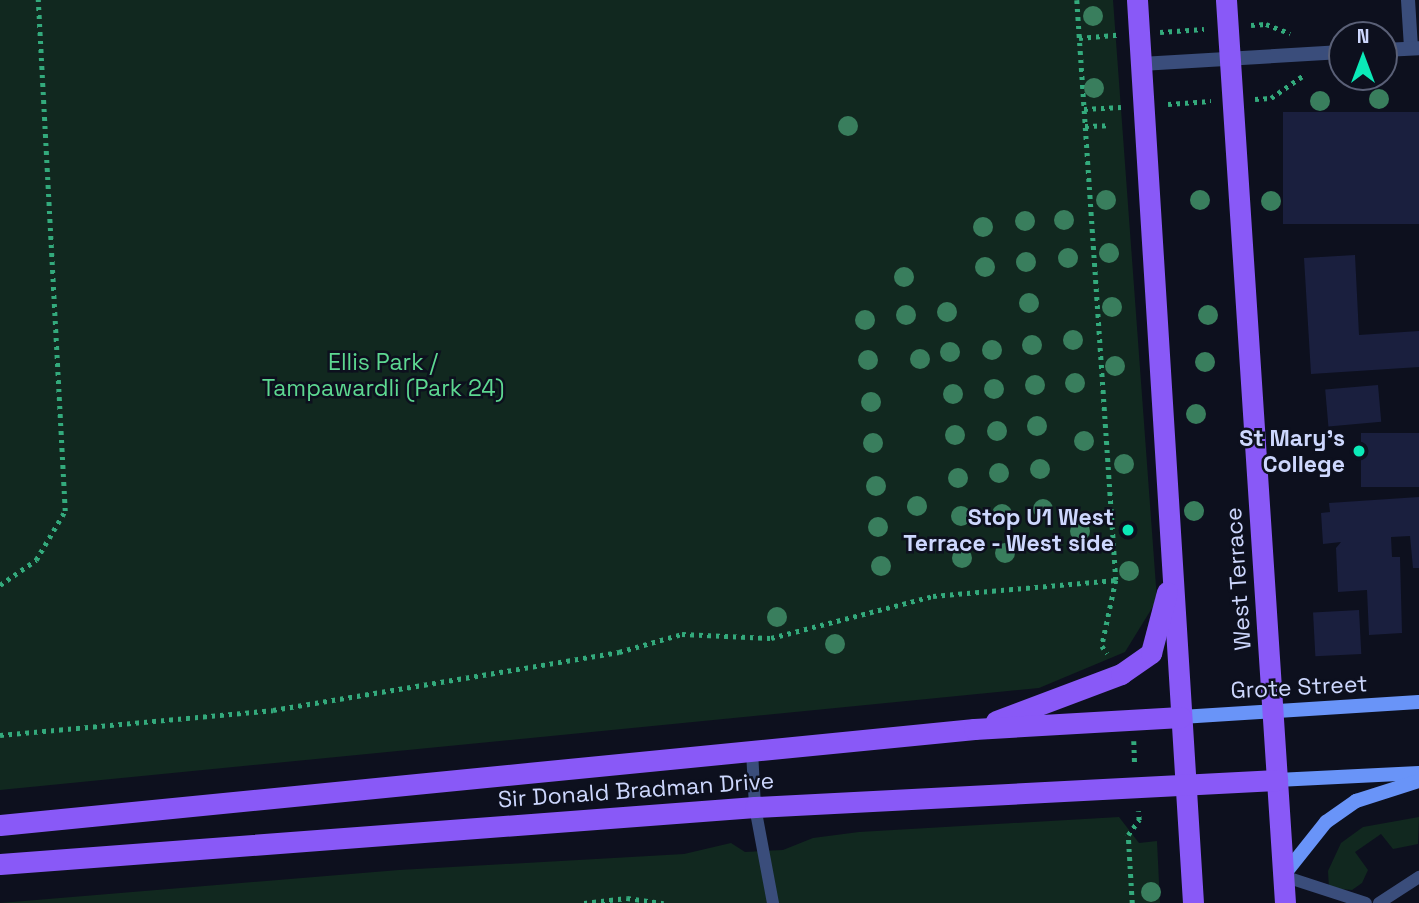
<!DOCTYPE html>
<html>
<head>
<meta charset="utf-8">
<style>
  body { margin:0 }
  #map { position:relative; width:1419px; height:903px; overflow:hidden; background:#0d101e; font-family:"Space Grotesk",sans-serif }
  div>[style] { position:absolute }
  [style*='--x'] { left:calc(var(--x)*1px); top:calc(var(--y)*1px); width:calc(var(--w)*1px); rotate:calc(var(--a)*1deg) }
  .green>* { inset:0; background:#11281f }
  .building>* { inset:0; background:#1a1f3e; transform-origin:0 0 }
  .path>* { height:4.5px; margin-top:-2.25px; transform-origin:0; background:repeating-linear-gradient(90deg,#33aa7c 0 3.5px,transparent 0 8.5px) }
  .service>* { height:12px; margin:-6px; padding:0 6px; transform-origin:6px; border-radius:6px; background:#3a4d7b }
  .minor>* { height:14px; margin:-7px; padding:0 7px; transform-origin:7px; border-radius:7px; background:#3a4d7b }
  .tertiary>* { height:14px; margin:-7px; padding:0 7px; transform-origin:7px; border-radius:7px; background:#3a4d7b }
  .secondary>* { height:14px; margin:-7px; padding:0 7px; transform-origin:7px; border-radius:7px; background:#6994f8 }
  .primary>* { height:21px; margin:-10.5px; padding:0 10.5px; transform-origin:10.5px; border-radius:10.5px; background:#8959f7 }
  .trees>* { width:20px; height:20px; margin:-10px; border-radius:50%; background:#397e5d }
  .dots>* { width:19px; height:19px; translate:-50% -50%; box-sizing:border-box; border:4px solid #0d101e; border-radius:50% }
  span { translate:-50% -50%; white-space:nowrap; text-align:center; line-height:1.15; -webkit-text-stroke:5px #0d101e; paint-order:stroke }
  .park-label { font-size:23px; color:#5dd891 }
  .poi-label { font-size:23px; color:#cdd7fd; font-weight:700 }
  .right { translate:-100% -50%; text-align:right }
  .street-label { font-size:23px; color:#cdd7fd }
  .north { position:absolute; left:1328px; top:21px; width:70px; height:70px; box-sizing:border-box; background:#0d101e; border:2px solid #5a6077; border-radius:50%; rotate:0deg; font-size:19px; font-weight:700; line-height:28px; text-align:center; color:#cdd7fd }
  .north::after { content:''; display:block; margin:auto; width:24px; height:32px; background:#0beab8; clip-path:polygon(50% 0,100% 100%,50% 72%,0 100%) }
</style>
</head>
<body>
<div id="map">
  <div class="green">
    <div style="clip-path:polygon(0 0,1113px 0,1157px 600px,1125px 652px,1039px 688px,0 790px)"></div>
    <div style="clip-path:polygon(1119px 817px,1139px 843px,1157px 841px,1160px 903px,0 903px,399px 870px,684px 854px,731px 843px,745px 852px,783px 850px,813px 838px,859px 832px)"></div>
    <div style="clip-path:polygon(1419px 817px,1418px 844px,1393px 849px,1381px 834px,1355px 852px,1368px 870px,1362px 883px,1352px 890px,1329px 888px,1328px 871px,1341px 843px,1363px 827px)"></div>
  </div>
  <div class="building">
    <div style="left:1419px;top:112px;width:112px;height:136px;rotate:90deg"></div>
    <div style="clip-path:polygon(1355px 255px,1359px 335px,1419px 331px,1419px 367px,1311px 374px,1304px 258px)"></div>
    <div style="left:1378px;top:385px;width:37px;height:53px;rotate:85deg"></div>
    <div style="left:1419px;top:433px;width:54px;height:58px;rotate:90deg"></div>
    <div style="clip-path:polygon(1419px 497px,1419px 568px,1413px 568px,1410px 536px,1391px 537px,1392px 557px,1400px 557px,1402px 633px,1369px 635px,1367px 590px,1338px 592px,1336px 548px,1341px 542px,1323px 544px,1321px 513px,1330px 512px,1329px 503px)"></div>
    <div style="left:1359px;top:610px;width:44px;height:46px;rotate:87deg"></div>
  </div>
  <div class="path">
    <div style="--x:1077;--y:0;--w:581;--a:86.15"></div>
    <div style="--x:1116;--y:580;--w:67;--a:102"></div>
    <div style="--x:1102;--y:646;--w:9;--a:54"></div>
    <div style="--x:1251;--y:25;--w:15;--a:-4"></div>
    <div style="--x:1266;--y:24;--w:26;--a:21"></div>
    <div style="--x:1160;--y:32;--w:44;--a:-3.9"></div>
    <div style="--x:1079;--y:38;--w:38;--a:-5"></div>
    <div style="--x:1255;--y:99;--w:16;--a:-4"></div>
    <div style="--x:1271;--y:98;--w:39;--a:-35"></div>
    <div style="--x:1168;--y:104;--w:43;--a:-4"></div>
    <div style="--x:1084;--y:109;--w:37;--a:-3"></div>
    <div style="--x:1085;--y:126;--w:25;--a:-2"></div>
    <div style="--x:0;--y:585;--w:44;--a:-34.8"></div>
    <div style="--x:36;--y:560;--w:57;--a:-59.4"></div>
    <div style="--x:65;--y:511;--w:512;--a:-93.02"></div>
    <div style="--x:0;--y:735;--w:274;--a:-5.2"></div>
    <div style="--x:273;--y:710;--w:351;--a:-9.5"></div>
    <div style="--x:619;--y:652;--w:66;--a:-15.9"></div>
    <div style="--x:682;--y:634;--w:89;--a:2.6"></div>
    <div style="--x:771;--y:638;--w:167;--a:-14.5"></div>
    <div style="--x:933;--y:596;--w:184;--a:-5"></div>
    <div style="--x:1134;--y:741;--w:23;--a:88"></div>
    <div style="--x:584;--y:903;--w:43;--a:-6.6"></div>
    <div style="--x:627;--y:898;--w:37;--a:8"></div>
    <div style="--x:1132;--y:903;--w:68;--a:-93.4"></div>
    <div style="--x:1128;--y:835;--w:19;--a:-54"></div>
    <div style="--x:1139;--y:820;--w:9;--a:-96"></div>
  </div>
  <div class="service">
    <div style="--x:752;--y:751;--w:56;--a:86.9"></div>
    <div style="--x:755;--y:807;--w:98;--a:79.4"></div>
    <div style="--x:1283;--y:876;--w:87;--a:18"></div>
    <div style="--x:1379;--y:903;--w:48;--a:-33"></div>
  </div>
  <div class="minor">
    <div style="--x:1408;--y:0;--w:48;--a:86.4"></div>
  </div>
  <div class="tertiary">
    <div style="--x:1384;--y:50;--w:35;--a:-3"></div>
    <div style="--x:1141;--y:64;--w:201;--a:-3.4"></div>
  </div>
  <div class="secondary">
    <div style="--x:1181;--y:717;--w:238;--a:-3.6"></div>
    <div style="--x:1277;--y:780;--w:142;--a:-2.8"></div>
    <div style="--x:1283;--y:876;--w:69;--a:-51.5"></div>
    <div style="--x:1326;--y:822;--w:37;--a:-35"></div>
    <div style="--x:1356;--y:801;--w:66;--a:-17.6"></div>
  </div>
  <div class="primary">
    <div style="--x:1137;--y:0;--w:905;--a:86.45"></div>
    <div style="--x:1226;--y:0;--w:905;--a:86.26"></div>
    <div style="--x:996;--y:721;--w:134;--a:-20.6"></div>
    <div style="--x:1121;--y:674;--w:37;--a:-35"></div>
    <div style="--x:1151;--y:653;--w:63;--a:-75.3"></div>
    <div style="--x:0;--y:825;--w:979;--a:-5.63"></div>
    <div style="--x:974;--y:729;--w:207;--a:-3.3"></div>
    <div style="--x:0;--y:864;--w:757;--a:-4.32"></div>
    <div style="--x:755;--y:807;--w:523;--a:-2.96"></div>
  </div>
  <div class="trees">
    <div style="left:1093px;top:16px"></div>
    <div style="left:1094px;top:88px"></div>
    <div style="left:1379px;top:99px"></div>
    <div style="left:1320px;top:101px"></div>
    <div style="left:848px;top:126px"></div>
    <div style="left:1106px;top:200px"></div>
    <div style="left:1200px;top:200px"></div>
    <div style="left:1271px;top:201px"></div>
    <div style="left:1064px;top:220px"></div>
    <div style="left:1025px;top:221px"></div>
    <div style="left:983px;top:227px"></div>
    <div style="left:1109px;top:253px"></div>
    <div style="left:1068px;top:258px"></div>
    <div style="left:1026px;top:262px"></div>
    <div style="left:985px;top:267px"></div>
    <div style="left:904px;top:277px"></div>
    <div style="left:1029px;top:303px"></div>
    <div style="left:1112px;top:307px"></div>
    <div style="left:947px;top:312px"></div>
    <div style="left:906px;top:315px"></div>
    <div style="left:1208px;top:315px"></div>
    <div style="left:865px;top:320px"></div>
    <div style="left:1073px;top:340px"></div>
    <div style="left:1032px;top:345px"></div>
    <div style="left:992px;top:350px"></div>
    <div style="left:950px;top:352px"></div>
    <div style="left:920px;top:359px"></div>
    <div style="left:868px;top:360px"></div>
    <div style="left:1205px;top:362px"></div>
    <div style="left:1115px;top:366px"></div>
    <div style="left:1075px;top:383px"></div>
    <div style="left:1035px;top:385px"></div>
    <div style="left:994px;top:389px"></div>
    <div style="left:953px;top:394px"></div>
    <div style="left:871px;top:402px"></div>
    <div style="left:1196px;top:414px"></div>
    <div style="left:1037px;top:426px"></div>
    <div style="left:997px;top:431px"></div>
    <div style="left:955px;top:435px"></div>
    <div style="left:1084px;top:441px"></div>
    <div style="left:873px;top:443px"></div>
    <div style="left:1124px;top:464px"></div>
    <div style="left:1040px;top:469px"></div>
    <div style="left:999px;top:473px"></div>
    <div style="left:958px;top:478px"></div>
    <div style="left:876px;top:486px"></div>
    <div style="left:917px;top:506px"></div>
    <div style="left:1043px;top:509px"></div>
    <div style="left:1194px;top:511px"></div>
    <div style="left:1002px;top:514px"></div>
    <div style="left:961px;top:516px"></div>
    <div style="left:878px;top:527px"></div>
    <div style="left:1080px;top:531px"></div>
    <div style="left:1005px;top:553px"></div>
    <div style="left:962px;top:558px"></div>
    <div style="left:881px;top:566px"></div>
    <div style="left:1129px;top:571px"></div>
    <div style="left:777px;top:617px"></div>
    <div style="left:835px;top:644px"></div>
    <div style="left:1151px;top:892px"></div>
  </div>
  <div class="dots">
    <div style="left:1359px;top:451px;background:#0beab8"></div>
    <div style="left:1128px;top:530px;background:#0beab8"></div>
  </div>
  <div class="park-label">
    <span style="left:383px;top:375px">Ellis Park /<br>Tampawardli (Park 24)</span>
  </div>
  <div class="poi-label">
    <span class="right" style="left:1345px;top:451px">St Mary's<br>College</span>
    <span class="right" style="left:1114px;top:530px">Stop U1 West<br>Terrace - West side</span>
  </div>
  <div class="street-label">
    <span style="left:1238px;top:579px;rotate:-94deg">West Terrace</span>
    <span style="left:1299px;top:687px;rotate:-3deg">Grote Street</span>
    <span style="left:636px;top:790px;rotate:-4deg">Sir Donald Bradman Drive</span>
  </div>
  <div class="north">N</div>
</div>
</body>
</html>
